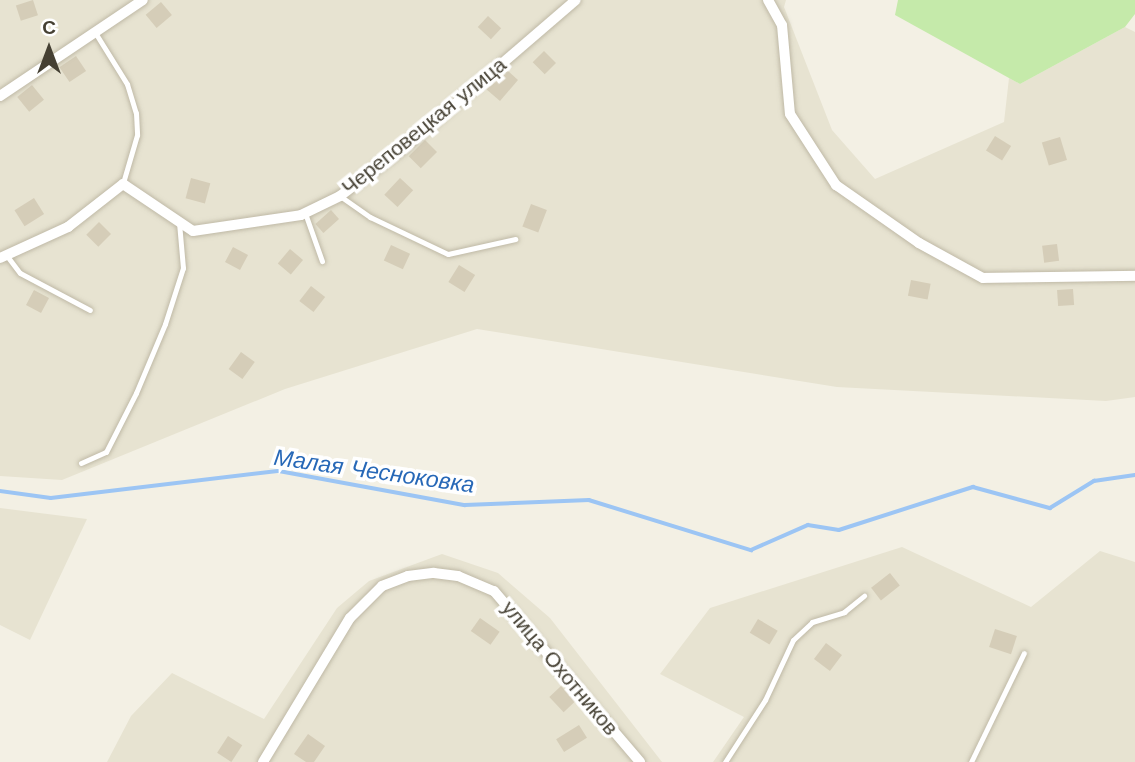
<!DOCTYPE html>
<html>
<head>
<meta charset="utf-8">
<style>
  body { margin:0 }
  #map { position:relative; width:1135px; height:762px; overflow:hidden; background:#f3f0e4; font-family:"Work Sans",sans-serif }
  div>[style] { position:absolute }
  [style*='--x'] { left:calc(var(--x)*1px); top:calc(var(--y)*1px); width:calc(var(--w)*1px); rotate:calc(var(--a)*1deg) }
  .residential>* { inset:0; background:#e7e3d1 }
  .green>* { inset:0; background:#c5eaaa }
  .stream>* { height:3.5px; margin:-1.75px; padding:0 1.75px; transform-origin:1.75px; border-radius:1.75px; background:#9cc5f4 }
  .building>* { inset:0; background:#d5cdb8; transform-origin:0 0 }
  .roads { filter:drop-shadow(0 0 2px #bfb9a6) drop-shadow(0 0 2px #bfb9a6) }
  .lane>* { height:5px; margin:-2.5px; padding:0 2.5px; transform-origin:2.5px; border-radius:2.5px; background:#fff }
  .street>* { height:10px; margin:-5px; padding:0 5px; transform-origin:5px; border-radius:5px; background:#fff }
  span { translate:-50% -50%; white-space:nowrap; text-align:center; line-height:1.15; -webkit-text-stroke:7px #fff; paint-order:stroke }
  .street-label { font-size:21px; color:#454033 }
  .water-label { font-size:23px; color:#2768b7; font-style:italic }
  .north { position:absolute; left:14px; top:14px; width:70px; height:70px; -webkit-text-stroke:5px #fff; paint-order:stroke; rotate:0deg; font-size:19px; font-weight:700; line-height:28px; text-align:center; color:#454033 }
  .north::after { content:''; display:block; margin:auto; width:24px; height:32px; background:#454033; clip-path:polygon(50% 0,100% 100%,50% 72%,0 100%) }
</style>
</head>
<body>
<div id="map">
  <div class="residential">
    <div style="clip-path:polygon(0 0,786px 0,784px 7px,832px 130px,875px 179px,1004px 122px,1009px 78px,1020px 84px,1125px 27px,1135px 32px,1135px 397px,1106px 401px,837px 387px,477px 329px,285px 389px,62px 480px,0 476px)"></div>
    <div style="clip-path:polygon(0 508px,87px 519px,30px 640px,0 625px)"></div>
    <div style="clip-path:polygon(902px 547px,1031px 607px,1100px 551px,1135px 562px,1135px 762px,713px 762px,744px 717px,660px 674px,710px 608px)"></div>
    <div style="clip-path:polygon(442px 554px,498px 573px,550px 618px,662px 762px,107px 762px,131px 716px,172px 673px,264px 719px,337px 608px,369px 581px)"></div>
  </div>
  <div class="green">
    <div style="clip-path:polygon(898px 0,1135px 0,1135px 14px,1125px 27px,1020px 84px,895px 15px)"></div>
  </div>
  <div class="stream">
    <div style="--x:0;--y:491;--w:51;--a:7.8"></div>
    <div style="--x:51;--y:498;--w:230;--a:-6.8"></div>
    <div style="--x:279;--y:471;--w:189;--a:10.4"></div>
    <div style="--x:465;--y:505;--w:124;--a:-2.3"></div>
    <div style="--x:589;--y:500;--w:170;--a:17.2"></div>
    <div style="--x:751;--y:550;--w:62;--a:-23.7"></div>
    <div style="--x:808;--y:525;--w:31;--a:9"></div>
    <div style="--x:839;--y:530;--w:141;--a:-17.8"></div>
    <div style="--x:973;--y:487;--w:80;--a:15.3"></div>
    <div style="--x:1050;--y:508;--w:52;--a:-31.5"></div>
    <div style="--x:1094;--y:481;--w:41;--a:-8.3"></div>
  </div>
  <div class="building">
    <div style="left:33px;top:0;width:16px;height:18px;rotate:72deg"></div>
    <div style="left:161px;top:2px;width:17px;height:20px;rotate:50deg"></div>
    <div style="left:488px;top:16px;width:18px;height:15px;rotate:43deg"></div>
    <div style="left:544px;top:51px;width:17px;height:16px;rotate:45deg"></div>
    <div style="left:76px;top:56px;width:18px;height:20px;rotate:56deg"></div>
    <div style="clip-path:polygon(507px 70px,518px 80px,500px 101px,486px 89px)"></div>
    <div style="left:32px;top:85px;width:19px;height:19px;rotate:51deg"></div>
    <div style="left:995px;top:136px;width:19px;height:17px;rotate:32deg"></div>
    <div style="left:1060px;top:137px;width:24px;height:19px;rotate:73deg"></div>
    <div style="left:425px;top:140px;width:17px;height:23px;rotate:45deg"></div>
    <div style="left:191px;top:178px;width:20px;height:21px;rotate:15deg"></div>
    <div style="left:400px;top:178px;width:18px;height:23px;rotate:43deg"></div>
    <div style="left:34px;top:198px;width:19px;height:23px;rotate:58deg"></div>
    <div style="left:531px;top:204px;width:17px;height:24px;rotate:21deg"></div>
    <div style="left:331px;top:210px;width:12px;height:21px;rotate:48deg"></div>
    <div style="left:99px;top:222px;width:17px;height:18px;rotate:45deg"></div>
    <div style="left:1057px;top:244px;width:17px;height:15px;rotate:83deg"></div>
    <div style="left:391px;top:245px;width:21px;height:17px;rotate:25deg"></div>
    <div style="left:233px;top:247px;width:17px;height:17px;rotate:28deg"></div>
    <div style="left:290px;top:249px;width:17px;height:19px;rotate:40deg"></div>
    <div style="left:459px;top:265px;width:19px;height:20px;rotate:32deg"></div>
    <div style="left:911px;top:280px;width:20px;height:16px;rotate:11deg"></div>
    <div style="left:311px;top:286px;width:18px;height:19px;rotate:38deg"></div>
    <div style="left:1073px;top:289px;width:16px;height:16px;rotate:86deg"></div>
    <div style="left:34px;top:290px;width:17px;height:17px;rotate:28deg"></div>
    <div style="left:241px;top:352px;width:17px;height:21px;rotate:36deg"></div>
    <div style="left:890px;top:573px;width:16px;height:24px;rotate:52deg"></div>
    <div style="left:480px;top:618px;width:24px;height:16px;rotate:35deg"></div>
    <div style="left:758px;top:619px;width:23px;height:16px;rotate:31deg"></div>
    <div style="left:995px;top:629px;width:23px;height:19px;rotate:18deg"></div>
    <div style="left:826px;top:643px;width:20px;height:20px;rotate:37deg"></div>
    <div style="left:561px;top:686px;width:21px;height:16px;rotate:47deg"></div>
    <div style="left:579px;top:725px;width:15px;height:27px;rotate:58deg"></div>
    <div style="clip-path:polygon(308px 734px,325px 746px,314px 762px,306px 762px,294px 754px)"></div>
    <div style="left:228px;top:736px;width:17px;height:20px;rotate:33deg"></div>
  </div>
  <div class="roads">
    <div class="lane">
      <div style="--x:96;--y:34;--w:59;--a:58.2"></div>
      <div style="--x:127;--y:84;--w:30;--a:73"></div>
      <div style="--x:136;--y:113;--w:22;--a:87"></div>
      <div style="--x:137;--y:135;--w:50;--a:106.3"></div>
      <div style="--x:340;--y:196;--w:37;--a:35"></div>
      <div style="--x:370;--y:217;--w:86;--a:25.4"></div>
      <div style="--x:448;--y:254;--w:69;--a:-12.6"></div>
      <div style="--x:305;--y:213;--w:51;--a:70.5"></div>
      <div style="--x:7;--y:256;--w:21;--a:53"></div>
      <div style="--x:20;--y:273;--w:79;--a:27.9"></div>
      <div style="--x:81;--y:463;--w:27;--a:-24"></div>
      <div style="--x:106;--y:452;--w:66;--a:-63"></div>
      <div style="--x:136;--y:393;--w:75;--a:-67.2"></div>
      <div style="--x:165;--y:324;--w:59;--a:-72.2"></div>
      <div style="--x:183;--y:268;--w:46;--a:-95"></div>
      <div style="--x:725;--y:762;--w:74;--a:-57.2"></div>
      <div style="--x:765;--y:700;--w:66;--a:-65"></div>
      <div style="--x:793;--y:640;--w:26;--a:-43"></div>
      <div style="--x:812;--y:622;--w:34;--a:-17"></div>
      <div style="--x:844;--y:612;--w:26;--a:-39"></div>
      <div style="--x:971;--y:762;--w:121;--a:-64.1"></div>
    </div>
    <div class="street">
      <div style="--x:768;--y:0;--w:29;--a:61"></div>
      <div style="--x:782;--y:25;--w:89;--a:84.9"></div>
      <div style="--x:790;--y:114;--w:85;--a:57.1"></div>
      <div style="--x:836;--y:185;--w:101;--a:34.9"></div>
      <div style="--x:919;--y:243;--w:73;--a:28.7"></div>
      <div style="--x:983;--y:278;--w:152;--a:-0.8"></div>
      <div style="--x:0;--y:96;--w:172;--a:-33.9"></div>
      <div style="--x:0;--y:258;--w:75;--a:-24.5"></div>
      <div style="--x:68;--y:227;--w:70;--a:-38"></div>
      <div style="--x:123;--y:184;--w:84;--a:33.9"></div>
      <div style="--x:193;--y:231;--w:109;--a:-8.4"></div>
      <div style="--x:301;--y:215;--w:43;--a:-26"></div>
      <div style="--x:340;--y:196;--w:81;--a:-37"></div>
      <div style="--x:405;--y:147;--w:225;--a:-40.7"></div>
      <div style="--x:263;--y:762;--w:168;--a:-58.9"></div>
      <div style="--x:350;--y:618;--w:45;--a:-45"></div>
      <div style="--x:382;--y:586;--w:28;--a:-21"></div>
      <div style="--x:408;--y:576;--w:26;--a:-7"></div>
      <div style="--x:434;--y:573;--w:24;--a:7"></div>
      <div style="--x:458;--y:576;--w:39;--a:23"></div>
      <div style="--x:494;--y:591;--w:225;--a:49.5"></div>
    </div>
  </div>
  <div class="street-label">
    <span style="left:424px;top:126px;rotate:-39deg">Череповецкая улица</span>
    <span style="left:560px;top:668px;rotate:50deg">улица Охотников</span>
  </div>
  <div class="water-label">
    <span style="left:374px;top:472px;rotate:8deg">Малая Чесноковка</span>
  </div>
  <div class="north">С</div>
</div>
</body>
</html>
